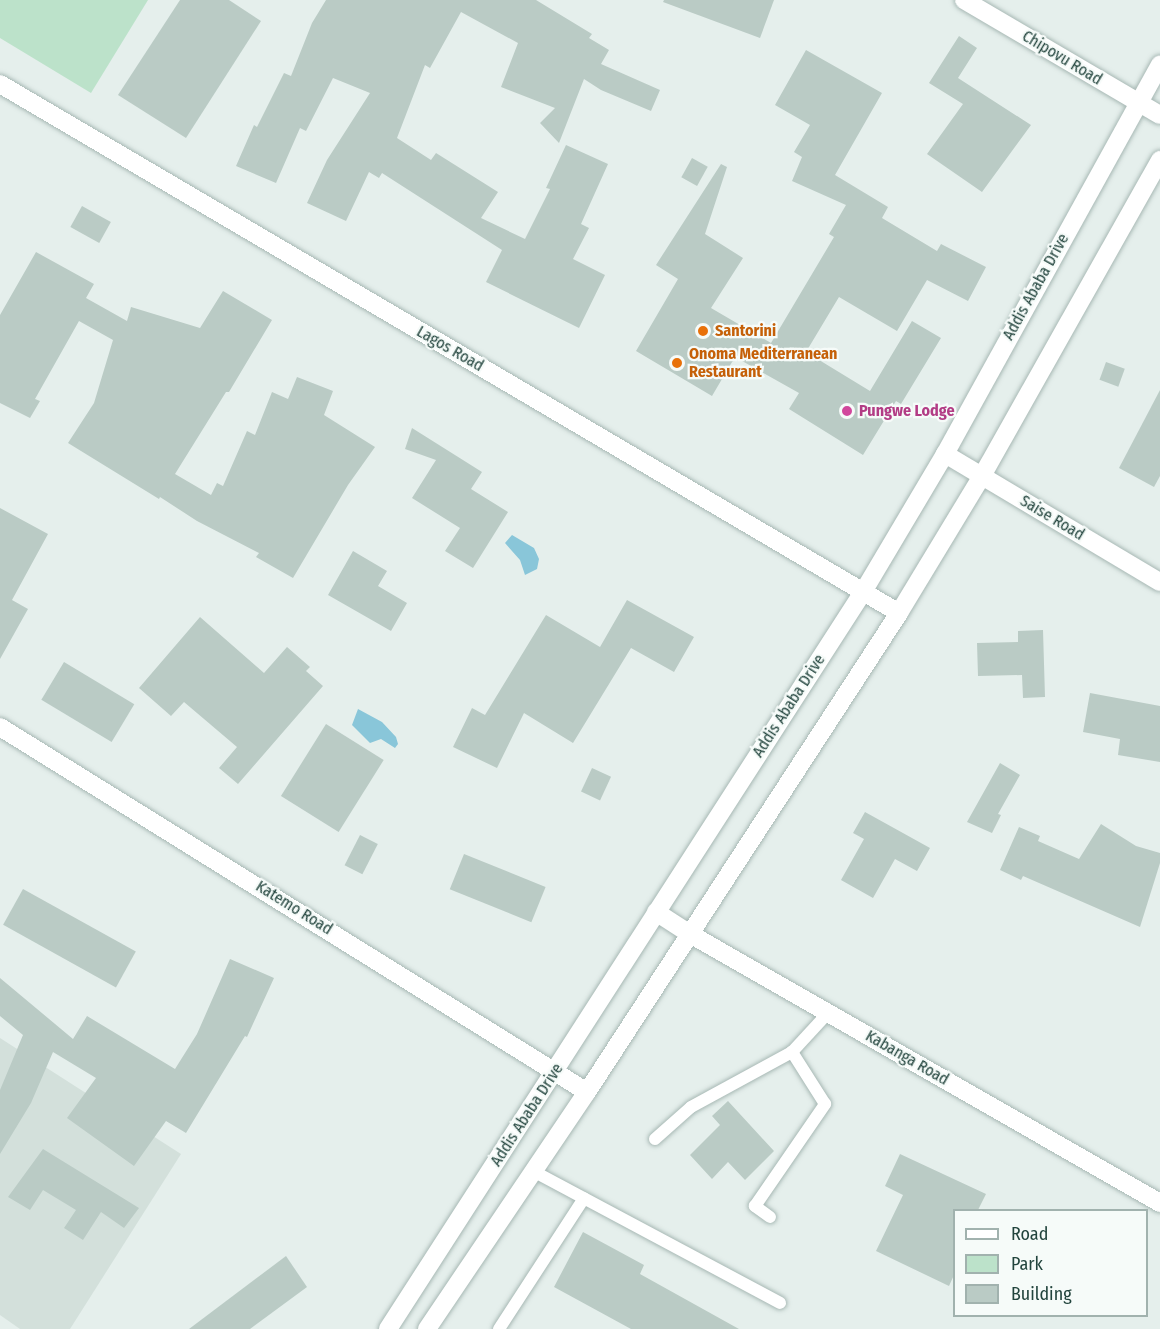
<!DOCTYPE html>
<html>
<head>
<meta charset="utf-8">
<style>
  body { margin:0 }
  #map { position:relative; width:1160px; height:1329px; overflow:hidden; background:#e5efec; font-family:"Fira Sans Condensed",sans-serif }
  div>[style] { position:absolute }
  [style*='--x'] { left:calc(var(--x)*1px); top:calc(var(--y)*1px); width:calc(var(--w)*1px); rotate:calc(var(--a)*1deg) }
  .built>* { inset:0; background:#d3e0db }
  .green>* { inset:0; background:#bce2ca }
  .water>* { inset:0; background:#89c6d9 }
  .building>* { inset:0; background:#bacbc5; transform-origin:0 0 }
  .roads { filter:drop-shadow(0 0 2px #a7b8b4) drop-shadow(0 0 2px #a7b8b4) }
  .service>* { height:12px; margin:-6px; padding:0 6px; transform-origin:6px; border-radius:6px; background:#fff }
  .minor>* { height:18px; margin:-9px; padding:0 9px; transform-origin:9px; border-radius:9px; background:#fff }
  .secondary>* { height:18px; margin:-9px; padding:0 9px; transform-origin:9px; border-radius:9px; background:#fff }
  .dots>* { width:16px; height:16px; translate:-50% -50%; box-sizing:border-box; border:3px solid #f6fbf9; border-radius:50% }
  span { translate:-50% -50%; white-space:nowrap; text-align:center; line-height:1.15; -webkit-text-stroke:4.5px #f6fbf9; paint-order:stroke }
  .street-label { font-size:16px; color:#22443d }
  .food-label { font-size:16px; color:#c56008; font-weight:700 }
  .left { translate:0 -50%; text-align:left }
  .hotel-label { font-size:16px; color:#b23c85; font-weight:700 }
  .legend { position:absolute; left:953px; top:1209px; width:195px; height:108px; box-sizing:border-box; background:#f6fbf9; border:2px solid #a1b2ae; margin:0; padding:8px 10px; list-style:none; font-size:18px; color:#22443d }
  .legend li { display:flex; align-items:center; gap:12px; height:30px }
  .legend b { width:30px; border:2px solid #a1b2ae }
</style>
</head>
<body>
<div id="map">
  <div class="built">
    <div style="clip-path:polygon(0 1038px,181px 1154px,70px 1329px,20px 1329px,0 1315px)"></div>
  </div>
  <div class="green">
    <div style="clip-path:polygon(0 0,148px 0,91px 93px,0 38px)"></div>
  </div>
  <div class="water">
    <div style="clip-path:polygon(512px 535px,534px 548px,539px 559px,537px 569px,525px 575px,520px 560px,505px 543px)"></div>
    <div style="clip-path:polygon(358px 709px,382px 722px,396px 737px,398px 744px,395px 748px,381px 739px,370px 743px,352px 725px)"></div>
  </div>
  <div class="building">
    <div style="clip-path:polygon(180px 0,229px 0,261px 21px,186px 138px,118px 95px)"></div>
    <div style="clip-path:polygon(326px 0,536px 0,592px 34px,589px 38px,609px 50px,601px 64px,660px 90px,651px 111px,601px 90px,584px 79px,559px 143px,540px 123px,555px 108px,501px 87px,518px 43px,461px 12px,430px 68px,425px 65px,397px 138px,431px 160px,436px 153px,498px 192px,481px 218px,525px 239px,550px 189px,546px 188px,566px 145px,608px 164px,581px 224px,589px 228px,573px 259px,605px 275px,579px 328px,486px 282px,502px 250px,382px 173px,379px 178px,369px 172px,346px 221px,307px 203px,327px 160px,370px 93px,333px 78px,306px 131px,300px 128px,276px 183px,236px 166px,254px 125px,257px 127px,284px 73px,291px 76px,312px 23px)"></div>
    <div style="clip-path:polygon(664px 0,774px 0,760px 38px,663px 2px)"></div>
    <div style="clip-path:polygon(959px 36px,977px 48px,958px 78px,1031px 125px,982px 192px,927px 154px,963px 104px,929px 83px)"></div>
    <div style="clip-path:polygon(806px 50px,882px 93px,835px 175px,888px 207px,882px 218px,937px 251px,941px 244px,986px 267px,968px 301px,927px 280px,897px 331px,839px 297px,806px 352px,870px 391px,912px 321px,941px 338px,901px 404px,896px 401px,863px 455px,789px 409px,799px 393px,735px 357px,712px 396px,636px 351px,678px 279px,656px 265px,721px 164px,727px 167px,705px 234px,743px 258px,711px 308px,771px 343px,834px 237px,829px 234px,846px 205px,792px 181px,802px 157px,794px 152px,810px 125px,775px 105px)"></div>
    <div style="left:692px;top:158px;width:18px;height:22px;rotate:29deg"></div>
    <div style="left:82px;top:206px;width:33px;height:24px;rotate:29deg"></div>
    <div style="clip-path:polygon(36px 252px,94px 284px,86px 298px,127px 321px,131px 307px,200px 328px,223px 291px,272px 320px,229px 392px,226px 392px,175px 474px,211px 495px,217px 483px,223px 486px,247px 431px,255px 435px,272px 392px,288px 399px,297px 377px,333px 391px,324px 415px,375px 447px,348px 485px,293px 578px,256px 557px,259px 553px,197px 521px,160px 497px,159px 499px,68px 443px,94px 403px,113px 340px,79px 321px,35px 399px,40px 401px,30px 418px,0 403px,0 315px)"></div>
    <div style="left:1106px;top:362px;width:20px;height:19px;rotate:20deg"></div>
    <div style="clip-path:polygon(1160px 390px,1160px 476px,1154px 487px,1119px 468px)"></div>
    <div style="clip-path:polygon(412px 428px,482px 472px,471px 489px,508px 512px,473px 568px,445px 551px,460px 528px,412px 498px,436px 460px,405px 449px)"></div>
    <div style="clip-path:polygon(0 508px,48px 534px,12px 600px,28px 609px,0 659px)"></div>
    <div style="clip-path:polygon(353px 551px,387px 571px,378px 586px,407px 603px,391px 631px,328px 595px)"></div>
    <div style="clip-path:polygon(627px 600px,694px 637px,674px 672px,631px 648px,573px 743px,524px 713px,497px 768px,453px 747px,472px 708px,485px 715px,546px 615px,600px 647px)"></div>
    <div style="clip-path:polygon(200px 617px,264px 673px,287px 647px,310px 667px,306px 671px,323px 686px,238px 784px,219px 768px,237px 747px,184px 702px,171px 716px,139px 688px)"></div>
    <div style="clip-path:polygon(1043px 630px,1045px 697px,1023px 698px,1022px 675px,978px 676px,977px 643px,1018px 642px,1018px 631px)"></div>
    <div style="left:64px;top:662px;width:82px;height:44px;rotate:31deg"></div>
    <div style="clip-path:polygon(1090px 693px,1160px 706px,1160px 762px,1118px 755px,1120px 739px,1083px 732px)"></div>
    <div style="left:326px;top:724px;width:68px;height:85px;rotate:32deg"></div>
    <div style="clip-path:polygon(1000px 763px,1020px 775px,998px 814px,1001px 815px,992px 833px,967px 822px)"></div>
    <div style="left:592px;top:768px;width:21px;height:26px;rotate:25deg"></div>
    <div style="clip-path:polygon(865px 812px,930px 848px,917px 871px,895px 859px,873px 898px,841px 880px,864px 839px,853px 833px)"></div>
    <div style="clip-path:polygon(1101px 824px,1136px 846px,1160px 853px,1160px 863px,1140px 927px,1023px 876px,1021px 880px,1000px 870px,1019px 827px,1040px 836px,1038px 841px,1079px 859px)"></div>
    <div style="left:360px;top:835px;width:20px;height:34px;rotate:27deg"></div>
    <div style="left:464px;top:854px;width:88px;height:38px;rotate:22deg"></div>
    <div style="left:23px;top:889px;width:129px;height:41px;rotate:29deg"></div>
    <div style="clip-path:polygon(230px 959px,274px 978px,247px 1037px,245px 1036px,186px 1133px,166px 1121px,134px 1166px,67px 1118px,96px 1078px,53px 1052px,31px 1103px,0 1154px,0 1090px,23px 1035px,0 1016px,0 978px,73px 1039px,87px 1016px,175px 1069px,197px 1034px)"></div>
    <div style="clip-path:polygon(728px 1101px,774px 1151px,745px 1180px,728px 1162px,712px 1179px,690px 1155px,720px 1125px,712px 1116px)"></div>
    <div style="clip-path:polygon(43px 1149px,139px 1208px,124px 1228px,101px 1212px,83px 1240px,64px 1228px,76px 1210px,43px 1190px,30px 1210px,8px 1197px)"></div>
    <div style="clip-path:polygon(900px 1154px,986px 1194px,978px 1210px,954px 1210px,954px 1275px,949px 1286px,876px 1251px,903px 1195px,885px 1186px)"></div>
    <div style="clip-path:polygon(583px 1232px,644px 1265px,640px 1274px,739px 1329px,631px 1329px,554px 1287px)"></div>
    <div style="clip-path:polygon(286px 1256px,307px 1287px,250px 1329px,189px 1329px)"></div>
  </div>
  <div class="roads">
    <div class="service">
      <div style="--x:655;--y:1139;--w:48;--a:-41.6"></div>
      <div style="--x:691;--y:1107;--w:115;--a:-28.6"></div>
      <div style="--x:792;--y:1052;--w:53;--a:-47.3"></div>
      <div style="--x:533;--y:1171;--w:280;--a:28.1"></div>
      <div style="--x:770;--y:1217;--w:19;--a:-144"></div>
      <div style="--x:755;--y:1206;--w:124;--a:-55.5"></div>
      <div style="--x:825;--y:1104;--w:62;--a:-122.4"></div>
      <div style="--x:499;--y:1329;--w:156;--a:-57"></div>
    </div>
    <div class="minor">
      <div style="--x:964;--y:0;--w:227;--a:30.4"></div>
      <div style="--x:0;--y:84;--w:1043;--a:30.47"></div>
      <div style="--x:945;--y:454;--w:250;--a:30.8"></div>
      <div style="--x:0;--y:727;--w:691;--a:31.87"></div>
      <div style="--x:656;--y:912;--w:40;--a:32.9"></div>
      <div style="--x:690;--y:934;--w:542;--a:29.78"></div>
    </div>
    <div class="secondary">
      <div style="--x:388;--y:1329;--w:877;--a:-57.2"></div>
      <div style="--x:863;--y:592;--w:161;--a:-59.3"></div>
      <div style="--x:945;--y:454;--w:445;--a:-61.1"></div>
      <div style="--x:427;--y:1329;--w:286;--a:-56"></div>
      <div style="--x:587;--y:1092;--w:572;--a:-56.92"></div>
      <div style="--x:899;--y:613;--w:160;--a:-58.8"></div>
      <div style="--x:982;--y:476;--w:363;--a:-60.6"></div>
    </div>
  </div>
  <div class="dots">
    <div style="left:703px;top:331px;background:#e8710a"></div>
    <div style="left:677px;top:363px;background:#e8710a"></div>
    <div style="left:847px;top:411px;background:#d1479c"></div>
  </div>
  <div class="street-label">
    <span style="left:1062px;top:58px;rotate:31deg">Chipovu Road</span>
    <span style="left:1036px;top:287px;rotate:-61deg">Addis Ababa Drive</span>
    <span style="left:450px;top:349px;rotate:30deg">Lagos Road</span>
    <span style="left:1052px;top:518px;rotate:31deg">Saise Road</span>
    <span style="left:789px;top:706px;rotate:-57deg">Addis Ababa Drive</span>
    <span style="left:294px;top:908px;rotate:32deg">Katemo Road</span>
    <span style="left:907px;top:1058px;rotate:30deg">Kabanga Road</span>
    <span style="left:527px;top:1115px;rotate:-57deg">Addis Ababa Drive</span>
  </div>
  <div class="food-label">
    <span class="left" style="left:715px;top:331px">Santorini</span>
    <span class="left" style="left:689px;top:363px">Onoma Mediterranean<br>Restaurant</span>
  </div>
  <div class="hotel-label">
    <span class="left" style="left:859px;top:411px">Pungwe Lodge</span>
  </div>
  <ul class="legend">
  <li><b style="height:8px;background:#fff"></b>Road</li>
  <li><b style="height:16px;background:#bce2ca"></b>Park</li>
  <li><b style="height:16px;background:#bacbc5"></b>Building</li>
  </ul>
</div>
</body>
</html>
